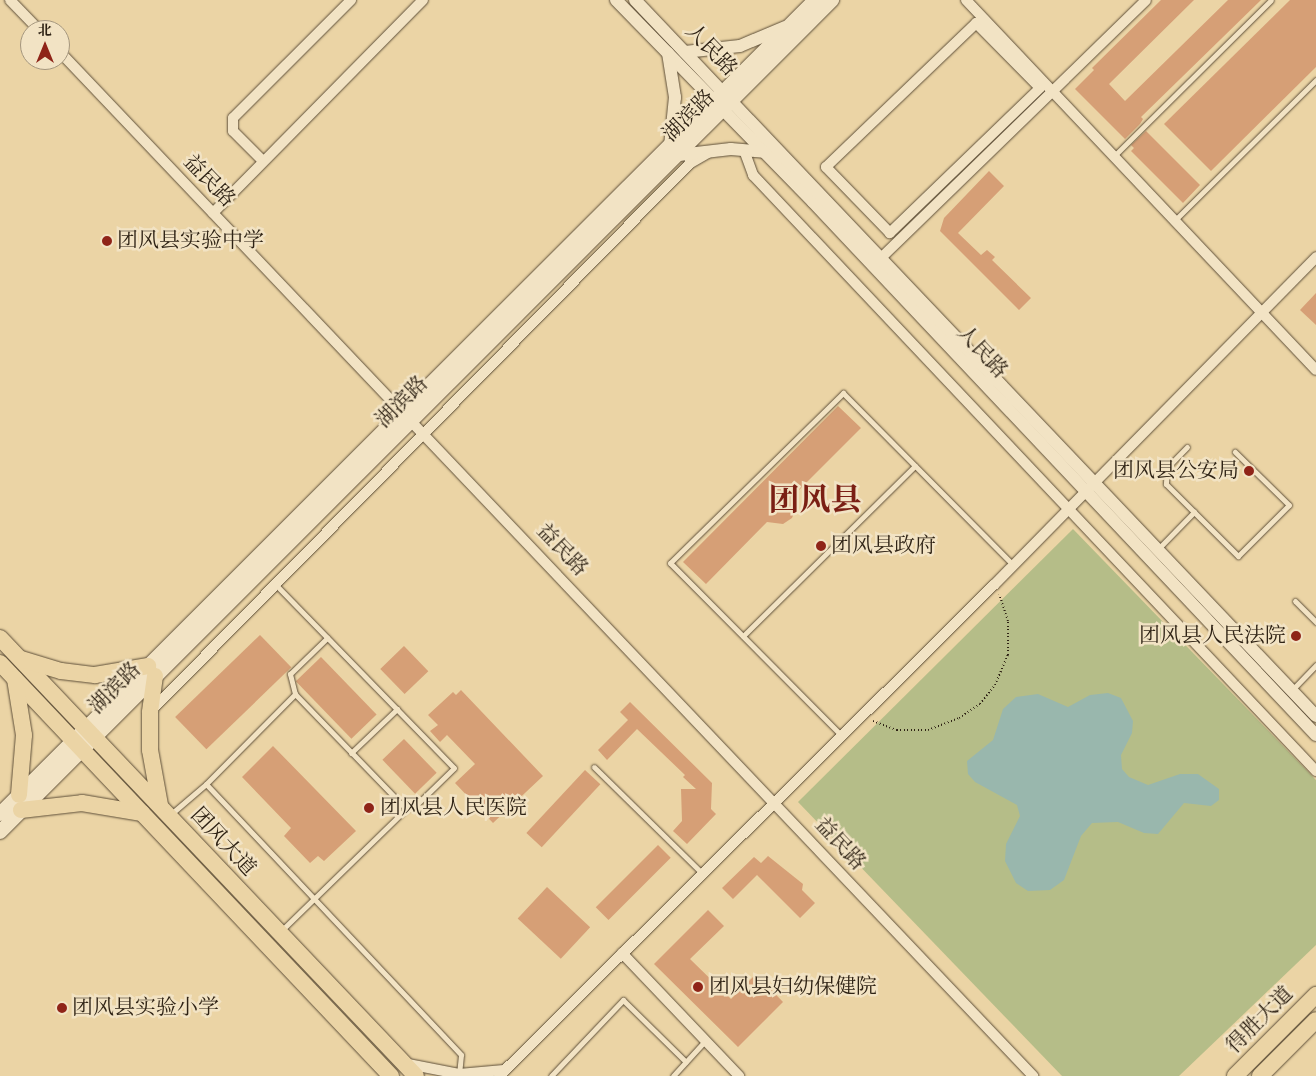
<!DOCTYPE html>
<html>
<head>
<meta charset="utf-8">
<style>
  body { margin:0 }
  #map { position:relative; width:1316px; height:1076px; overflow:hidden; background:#ebd4a5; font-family:"IM FELL DW Pica","Noto Serif SC",serif }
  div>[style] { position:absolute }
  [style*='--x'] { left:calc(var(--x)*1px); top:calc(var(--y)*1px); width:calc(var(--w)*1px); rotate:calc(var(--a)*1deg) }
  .green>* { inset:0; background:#b5bd88 }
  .water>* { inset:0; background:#99b7ad }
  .building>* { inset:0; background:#d69f76; transform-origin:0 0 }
  .path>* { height:2px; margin-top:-1px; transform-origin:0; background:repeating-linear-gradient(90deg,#2f2315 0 1px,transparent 0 3.5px) }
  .roads { filter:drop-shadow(0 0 1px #5e4f39) drop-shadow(0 0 1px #5e4f39) }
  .service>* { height:5px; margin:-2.5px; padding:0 2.5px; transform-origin:2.5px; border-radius:2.5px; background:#f2e3c4 }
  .minor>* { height:10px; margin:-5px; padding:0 5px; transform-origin:5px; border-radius:5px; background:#f2e3c4 }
  .tertiary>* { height:12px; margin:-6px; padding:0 6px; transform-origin:6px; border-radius:6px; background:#f2e3c4 }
  .secondary>* { height:14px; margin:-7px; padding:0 7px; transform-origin:7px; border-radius:7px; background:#f2e3c4 }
  .primary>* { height:16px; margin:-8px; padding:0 8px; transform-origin:8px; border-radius:8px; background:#ebd4a5 }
  .dots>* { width:14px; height:14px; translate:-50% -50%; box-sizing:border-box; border:2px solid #f2e3c4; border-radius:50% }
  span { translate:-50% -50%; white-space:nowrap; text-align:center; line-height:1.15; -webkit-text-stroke:5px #f2e3c4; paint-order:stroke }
  .street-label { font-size:21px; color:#2f2315 }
  .poi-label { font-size:21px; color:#2f2315 }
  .left { translate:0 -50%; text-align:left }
  .right { translate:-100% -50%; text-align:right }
  .town-label { font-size:31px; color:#7a1f14; font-weight:700 }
  .north { position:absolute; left:20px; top:20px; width:50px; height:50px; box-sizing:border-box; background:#f2e3c4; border:1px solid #a4967e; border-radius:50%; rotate:0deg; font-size:14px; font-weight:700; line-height:20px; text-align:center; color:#2f2315 }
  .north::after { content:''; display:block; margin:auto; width:18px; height:22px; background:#8f2418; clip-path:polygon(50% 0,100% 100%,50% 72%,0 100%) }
</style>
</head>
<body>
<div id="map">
  <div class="green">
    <div style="clip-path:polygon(1073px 529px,1316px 780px,1316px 945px,1179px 1076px,1062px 1076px,798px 802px)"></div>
  </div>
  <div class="water">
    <div style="clip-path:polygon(1108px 693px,1121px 698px,1133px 721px,1132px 733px,1121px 755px,1122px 769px,1129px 777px,1148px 785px,1180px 774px,1198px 774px,1219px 789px,1219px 800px,1211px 806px,1184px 803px,1158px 834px,1144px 833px,1118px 822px,1092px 823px,1081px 836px,1064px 880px,1050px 890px,1028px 891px,1016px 883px,1005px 861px,1006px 844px,1020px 816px,1017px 805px,975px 782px,968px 774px,967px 761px,993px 740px,1003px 709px,1016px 697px,1038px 694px,1068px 707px,1090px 695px)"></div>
  </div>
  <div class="building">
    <div style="clip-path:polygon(1161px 0,1194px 0,1109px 84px,1125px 101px,1228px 0,1261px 0,1141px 117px,1143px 119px,1140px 124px,1125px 139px,1075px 89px,1094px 70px,1092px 68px)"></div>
    <div style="clip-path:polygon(1290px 0,1316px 0,1316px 67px,1211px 171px,1164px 124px)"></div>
    <div style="clip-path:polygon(1146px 131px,1200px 185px,1183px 203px,1131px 151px,1134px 148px,1131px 145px)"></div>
    <div style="clip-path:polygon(989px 171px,1004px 186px,958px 233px,981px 255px,987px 250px,995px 257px,992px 260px,1031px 298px,1019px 310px,940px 231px,944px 218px)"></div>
    <div style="clip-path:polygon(1316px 293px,1316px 325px,1300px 310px)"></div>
    <div style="clip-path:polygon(838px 406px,861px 428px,793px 496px,796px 508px,792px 518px,783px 524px,767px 522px,706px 584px,683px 562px)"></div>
    <div style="left:260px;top:635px;width:45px;height:118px;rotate:46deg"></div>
    <div style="left:404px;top:646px;width:35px;height:33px;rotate:46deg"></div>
    <div style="left:321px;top:657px;width:80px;height:35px;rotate:46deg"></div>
    <div style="clip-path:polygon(461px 690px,543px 776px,493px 823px,455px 783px,475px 764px,447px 735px,440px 742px,430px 731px,438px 725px,428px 715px,453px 692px,456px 695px)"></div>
    <div style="clip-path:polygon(630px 702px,712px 783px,711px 809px,716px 814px,687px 844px,673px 831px,682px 821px,681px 789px,696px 789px,683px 777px,685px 775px,637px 729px,607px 760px,598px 750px,628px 720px,620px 712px)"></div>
    <div style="left:404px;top:739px;width:47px;height:30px;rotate:46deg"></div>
    <div style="clip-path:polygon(273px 746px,356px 831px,324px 861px,318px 856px,310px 863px,284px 836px,291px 828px,242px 777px)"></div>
    <div style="left:585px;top:770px;width:21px;height:86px;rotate:43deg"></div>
    <div style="left:658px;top:845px;width:18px;height:88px;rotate:45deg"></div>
    <div style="clip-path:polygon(768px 856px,803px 884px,802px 890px,815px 903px,800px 918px,757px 875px,733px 899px,722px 888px,754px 857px,761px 863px)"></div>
    <div style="left:547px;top:887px;width:59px;height:43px;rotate:43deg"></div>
    <div style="clip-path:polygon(708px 910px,724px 926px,690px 959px,731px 999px,756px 974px,783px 1002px,738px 1047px,654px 964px)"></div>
  </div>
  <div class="path">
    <div style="--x:873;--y:721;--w:26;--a:21"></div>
    <div style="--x:897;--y:730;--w:31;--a:0"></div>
    <div style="--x:928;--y:730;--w:33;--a:-21"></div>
    <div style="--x:959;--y:718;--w:25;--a:-34"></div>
    <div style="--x:980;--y:704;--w:24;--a:-52"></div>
    <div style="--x:995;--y:685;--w:33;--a:-67"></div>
    <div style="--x:1008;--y:655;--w:34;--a:-90"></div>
    <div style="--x:1008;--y:621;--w:28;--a:-108"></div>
  </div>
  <div class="roads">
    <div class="service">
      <div style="--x:1114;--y:156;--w:221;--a:-44.8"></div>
      <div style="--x:1175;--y:220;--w:199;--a:-44.8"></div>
      <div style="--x:1187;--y:447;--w:29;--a:134"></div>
      <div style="--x:1167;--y:468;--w:16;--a:94"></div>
      <div style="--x:1166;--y:484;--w:102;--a:45"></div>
      <div style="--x:1238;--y:556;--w:72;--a:-45"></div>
      <div style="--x:1289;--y:505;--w:76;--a:-135.5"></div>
      <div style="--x:1158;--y:549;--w:52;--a:-45.8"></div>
      <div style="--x:276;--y:585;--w:255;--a:45.8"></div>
      <div style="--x:454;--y:768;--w:54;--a:135.7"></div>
      <div style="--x:415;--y:806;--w:9;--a:162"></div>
      <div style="--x:406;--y:809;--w:173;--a:135.7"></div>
      <div style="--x:1295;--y:601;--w:30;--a:45"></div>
      <div style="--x:743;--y:636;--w:242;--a:-44.7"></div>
      <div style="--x:1292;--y:690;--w:35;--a:-46"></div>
      <div style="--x:295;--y:694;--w:21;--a:-104"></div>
      <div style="--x:290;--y:674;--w:52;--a:-44.2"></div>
      <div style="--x:842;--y:736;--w:244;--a:-134.8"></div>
      <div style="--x:670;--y:563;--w:243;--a:-44.5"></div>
      <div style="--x:843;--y:393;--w:242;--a:45.3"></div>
      <div style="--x:351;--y:753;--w:64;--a:-43.7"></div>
      <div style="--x:594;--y:767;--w:153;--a:44.5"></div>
      <div style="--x:206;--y:784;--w:127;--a:-45.3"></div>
      <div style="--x:295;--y:694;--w:160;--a:46"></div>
      <div style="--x:171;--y:814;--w:46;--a:-40.6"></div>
      <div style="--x:206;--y:784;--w:372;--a:46.7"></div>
      <div style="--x:461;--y:1055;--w:19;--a:96"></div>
      <div style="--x:551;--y:1076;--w:105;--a:-46.5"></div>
      <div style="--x:623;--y:1000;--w:88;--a:44.5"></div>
      <div style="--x:673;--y:1076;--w:47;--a:-47.6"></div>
    </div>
    <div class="minor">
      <div style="--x:10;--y:0;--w:42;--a:46"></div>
      <div style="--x:966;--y:0;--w:509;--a:46.59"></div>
      <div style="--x:976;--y:23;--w:91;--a:45.4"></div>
      <div style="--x:1040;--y:88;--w:209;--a:136"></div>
      <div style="--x:890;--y:233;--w:92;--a:-134.1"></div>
      <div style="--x:826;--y:167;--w:208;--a:-43.8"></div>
      <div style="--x:60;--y:52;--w:1413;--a:46.46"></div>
      <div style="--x:744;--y:150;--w:27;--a:70"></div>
      <div style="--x:753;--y:175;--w:820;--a:46.63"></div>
      <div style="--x:262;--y:160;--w:41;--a:-135"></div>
      <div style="--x:233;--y:131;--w:13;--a:-90"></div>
      <div style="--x:233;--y:118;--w:167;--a:-45"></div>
      <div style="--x:213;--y:213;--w:299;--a:-45.4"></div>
      <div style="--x:882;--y:257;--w:368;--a:-44.2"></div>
      <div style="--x:150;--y:712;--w:769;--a:-45.47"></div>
      <div style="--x:689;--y:164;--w:22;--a:-30"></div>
      <div style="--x:622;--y:953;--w:170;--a:46.4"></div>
      <div style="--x:408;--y:1064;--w:52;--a:11.1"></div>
      <div style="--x:459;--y:1074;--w:45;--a:-5.1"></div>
      <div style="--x:499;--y:1076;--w:697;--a:-44.77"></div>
      <div style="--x:994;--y:585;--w:460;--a:-45.5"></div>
    </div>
    <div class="tertiary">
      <div style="--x:616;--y:0;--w:282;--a:45.7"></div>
      <div style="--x:813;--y:202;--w:733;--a:46.66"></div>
      <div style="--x:635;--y:0;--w:988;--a:46.44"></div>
      <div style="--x:685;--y:52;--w:55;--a:-6.2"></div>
      <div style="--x:740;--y:46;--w:49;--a:-22.9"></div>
      <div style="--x:668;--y:53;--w:45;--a:81"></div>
      <div style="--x:675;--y:97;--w:49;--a:95.8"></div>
      <div style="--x:679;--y:155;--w:52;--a:-6.6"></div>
      <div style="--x:731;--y:149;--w:33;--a:5"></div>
    </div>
    <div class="secondary">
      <div style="--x:0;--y:814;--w:1152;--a:-44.96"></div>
      <div style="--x:0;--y:832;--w:1177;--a:-45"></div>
    </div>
    <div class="primary">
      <div style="--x:0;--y:638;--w:604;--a:46.48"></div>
      <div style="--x:21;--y:659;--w:42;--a:16.7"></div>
      <div style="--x:61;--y:671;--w:34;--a:7"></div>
      <div style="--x:95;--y:675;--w:54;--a:-9.6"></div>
      <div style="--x:0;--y:663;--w:569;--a:46.57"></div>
      <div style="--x:155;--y:676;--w:37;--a:98"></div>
      <div style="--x:150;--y:713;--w:37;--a:90"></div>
      <div style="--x:150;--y:750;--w:56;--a:79.7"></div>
      <div style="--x:15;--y:679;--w:57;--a:80.9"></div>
      <div style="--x:24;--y:735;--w:60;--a:94.8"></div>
      <div style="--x:21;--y:810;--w:61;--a:-6.5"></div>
      <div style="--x:82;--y:803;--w:61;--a:9.5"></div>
      <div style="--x:1235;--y:1076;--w:115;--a:-45"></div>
      <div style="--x:1260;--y:1076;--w:79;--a:-45"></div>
    </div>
  </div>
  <div class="dots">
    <div style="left:107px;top:241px;background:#8f2418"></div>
    <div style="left:1249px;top:471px;background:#8f2418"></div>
    <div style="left:821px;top:546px;background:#8f2418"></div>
    <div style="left:1296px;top:636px;background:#8f2418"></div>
    <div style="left:369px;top:808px;background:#8f2418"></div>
    <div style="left:698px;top:987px;background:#8f2418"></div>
    <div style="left:62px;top:1008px;background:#8f2418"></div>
  </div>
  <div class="street-label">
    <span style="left:711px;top:50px;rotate:46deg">人民路</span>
    <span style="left:689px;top:116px;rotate:-45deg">湖滨路</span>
    <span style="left:209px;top:181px;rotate:46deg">益民路</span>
    <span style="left:982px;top:352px;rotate:47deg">人民路</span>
    <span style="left:402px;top:402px;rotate:-45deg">湖滨路</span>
    <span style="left:562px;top:550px;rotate:46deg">益民路</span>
    <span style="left:115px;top:688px;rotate:-45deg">湖滨路</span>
    <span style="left:223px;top:842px;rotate:47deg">团风大道</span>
    <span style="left:840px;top:844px;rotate:47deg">益民路</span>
    <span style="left:1260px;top:1020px;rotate:-45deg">得胜大道</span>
  </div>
  <div class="poi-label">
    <span class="left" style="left:117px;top:241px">团风县实验中学</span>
    <span class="right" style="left:1239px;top:471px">团风县公安局</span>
    <span class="left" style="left:831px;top:546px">团风县政府</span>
    <span class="right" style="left:1286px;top:636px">团风县人民法院</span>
    <span class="left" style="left:380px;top:808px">团风县人民医院</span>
    <span class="left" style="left:709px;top:987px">团风县妇幼保健院</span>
    <span class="left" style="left:72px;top:1008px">团风县实验小学</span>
  </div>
  <div class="town-label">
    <span style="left:815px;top:502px">团风县</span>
  </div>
  <div class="north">北</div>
</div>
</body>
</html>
